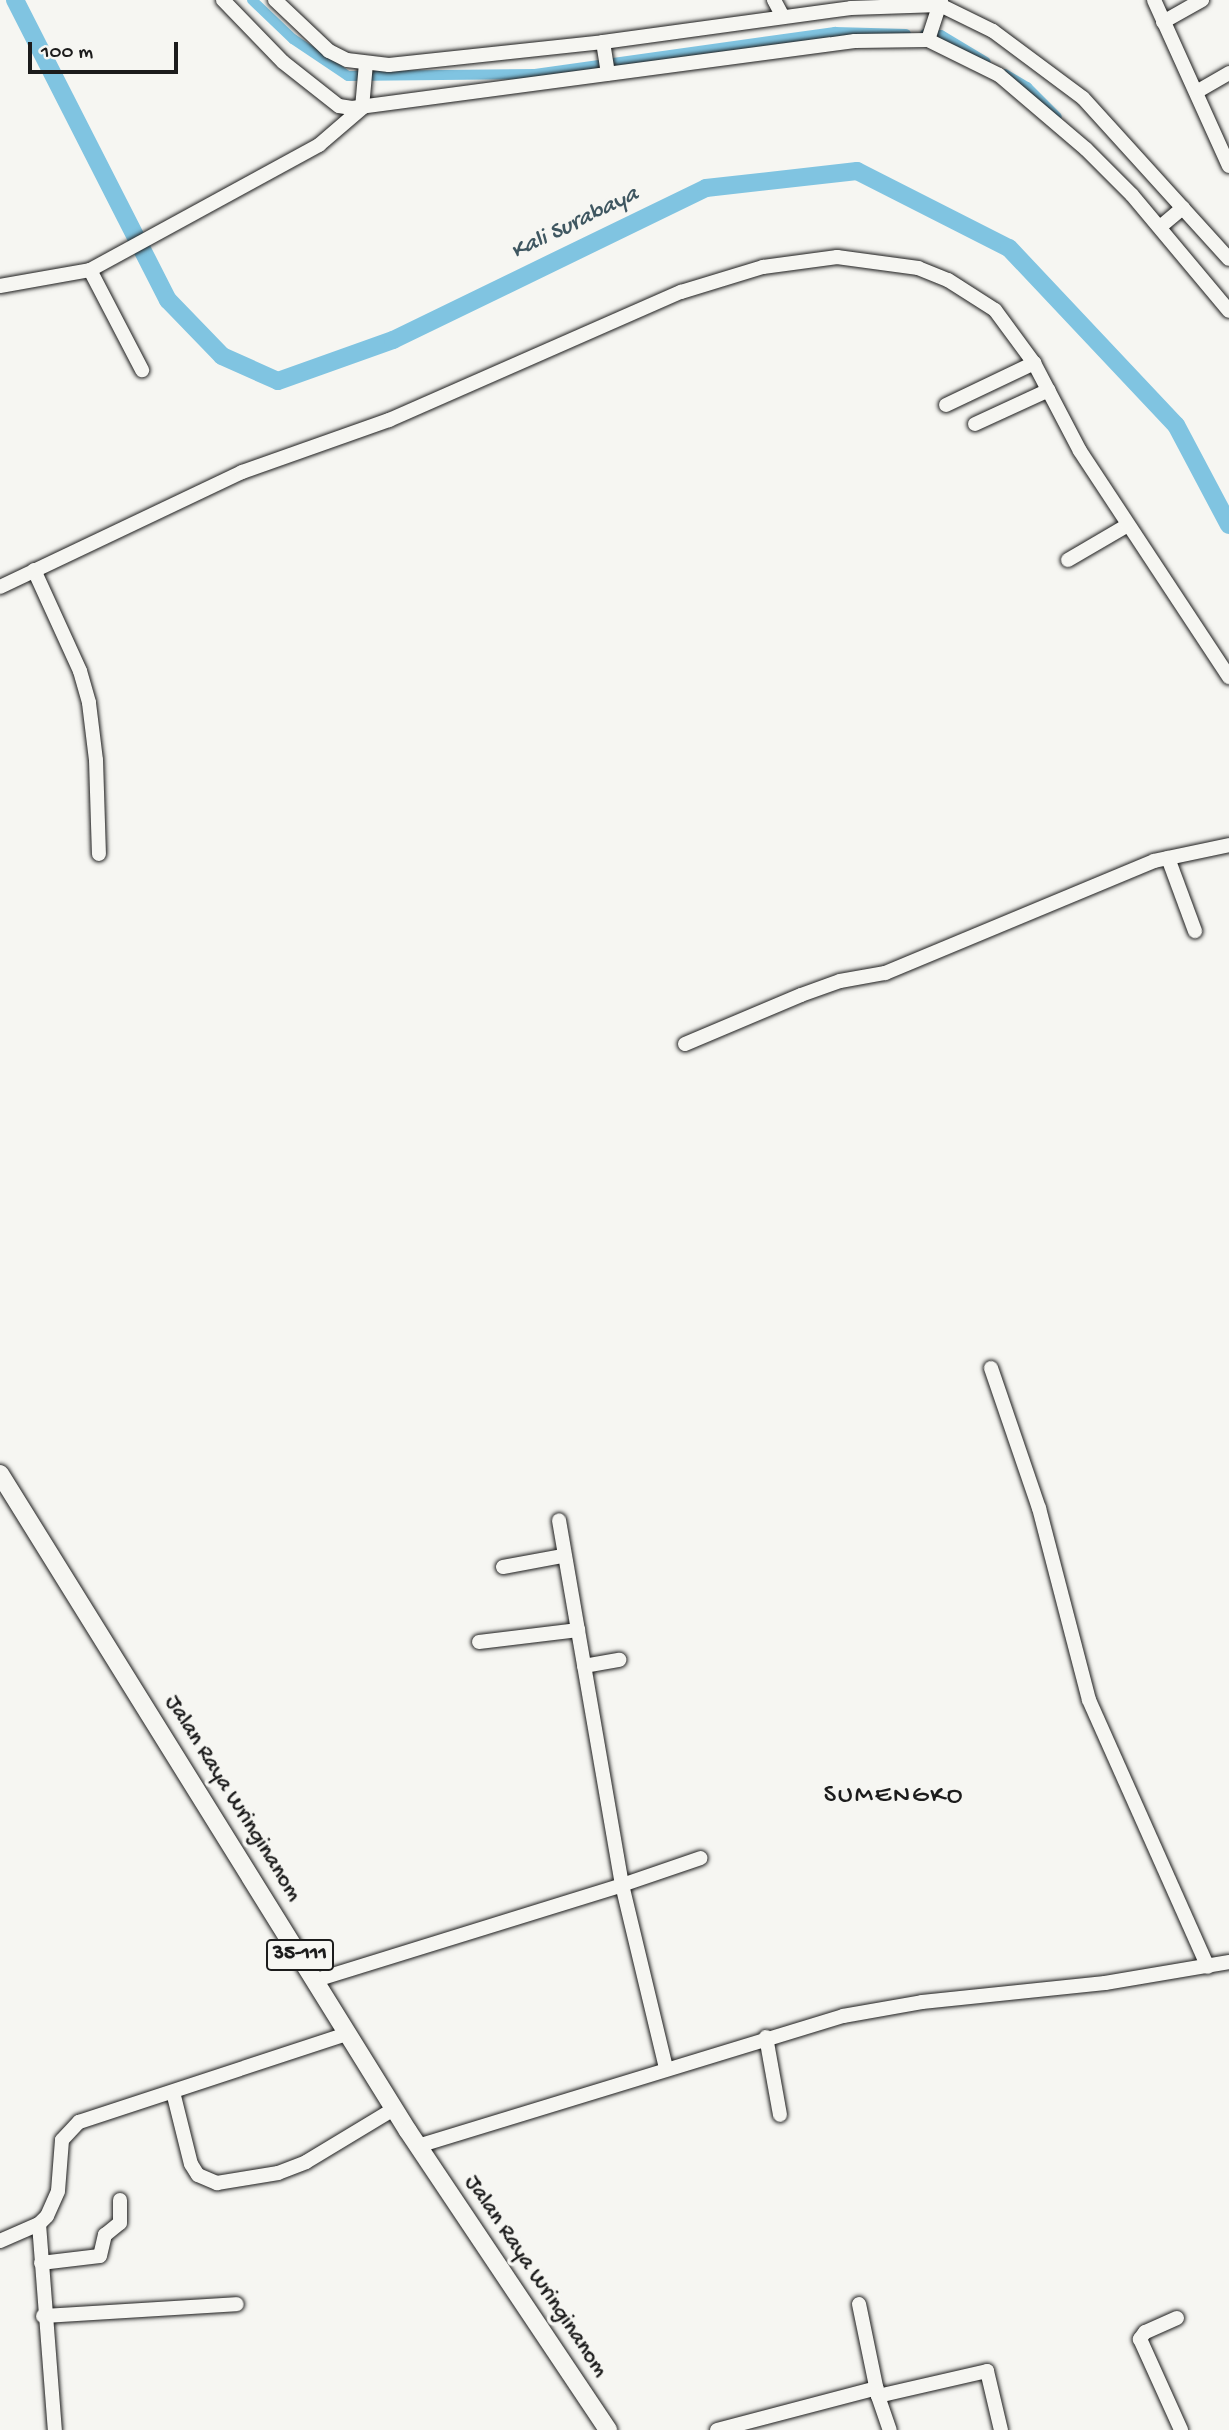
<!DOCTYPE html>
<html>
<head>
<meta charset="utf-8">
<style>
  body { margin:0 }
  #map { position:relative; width:1229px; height:2430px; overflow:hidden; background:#f6f6f2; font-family:"Gochi Hand",sans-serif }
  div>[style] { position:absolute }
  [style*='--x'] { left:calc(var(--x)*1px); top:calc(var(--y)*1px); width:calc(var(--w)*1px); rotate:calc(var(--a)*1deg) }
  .canal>* { height:10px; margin:-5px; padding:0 5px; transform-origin:5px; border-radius:5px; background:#80c4e1 }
  .river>* { height:18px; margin:-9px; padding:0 9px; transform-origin:9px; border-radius:9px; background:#80c4e1 }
  .roads { filter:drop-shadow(0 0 2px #1c1c1c) drop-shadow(0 0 2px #1c1c1c) }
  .minor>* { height:14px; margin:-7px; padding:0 7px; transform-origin:7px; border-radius:7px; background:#f6f6f2 }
  .major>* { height:18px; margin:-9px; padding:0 9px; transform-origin:9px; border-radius:9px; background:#f6f6f2 }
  span { translate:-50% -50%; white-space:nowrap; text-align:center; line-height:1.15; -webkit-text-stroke:7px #f6f6f2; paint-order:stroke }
  .shield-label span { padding:2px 5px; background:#f6f6f2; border:2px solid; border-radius:5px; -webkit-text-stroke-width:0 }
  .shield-label { font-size:21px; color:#1c1c1c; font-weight:700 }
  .street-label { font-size:23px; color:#1c1c1c }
  .water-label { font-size:24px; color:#3f5761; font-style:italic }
  .quarter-label { font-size:26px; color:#1c1c1c; letter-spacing:2px }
  .scale { position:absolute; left:28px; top:42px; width:150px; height:32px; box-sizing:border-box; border:4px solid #1c1c1c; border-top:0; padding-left:9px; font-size:21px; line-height:24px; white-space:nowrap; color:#1c1c1c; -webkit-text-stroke:5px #f6f6f2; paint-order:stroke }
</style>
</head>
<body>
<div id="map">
  <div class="canal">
    <div style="--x:252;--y:0;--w:57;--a:43.6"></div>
    <div style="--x:293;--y:39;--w:66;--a:33.9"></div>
    <div style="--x:348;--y:76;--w:187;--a:-0.6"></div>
    <div style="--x:535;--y:74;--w:303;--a:-8"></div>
    <div style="--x:835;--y:32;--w:71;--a:1.6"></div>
    <div style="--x:925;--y:34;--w:16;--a:4"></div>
    <div style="--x:941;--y:35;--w:52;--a:31"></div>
    <div style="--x:1005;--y:74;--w:26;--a:31"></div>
    <div style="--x:1027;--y:87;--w:42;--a:45"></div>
  </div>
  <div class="river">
    <div style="--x:15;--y:0;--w:337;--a:63"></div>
    <div style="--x:168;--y:300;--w:78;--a:46"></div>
    <div style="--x:222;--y:356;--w:61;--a:24.1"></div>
    <div style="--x:278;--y:381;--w:122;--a:-19.6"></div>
    <div style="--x:393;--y:340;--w:348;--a:-25.9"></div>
    <div style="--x:706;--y:188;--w:152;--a:-6.4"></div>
    <div style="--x:857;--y:171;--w:170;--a:26.9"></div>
    <div style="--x:1009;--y:248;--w:243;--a:46.7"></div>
    <div style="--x:1176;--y:425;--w:113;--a:62.1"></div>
  </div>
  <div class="roads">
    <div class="minor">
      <div style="--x:223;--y:0;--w:86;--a:45.9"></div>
      <div style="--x:283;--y:62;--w:71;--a:38.2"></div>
      <div style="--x:339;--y:106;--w:13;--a:9"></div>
      <div style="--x:352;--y:108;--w:507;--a:-7.59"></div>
      <div style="--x:855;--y:41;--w:73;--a:-0.8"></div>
      <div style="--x:928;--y:40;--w:79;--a:26.2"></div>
      <div style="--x:999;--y:75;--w:114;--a:40.4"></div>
      <div style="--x:1086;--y:149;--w:65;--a:45"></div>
      <div style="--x:1132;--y:195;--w:151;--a:50.1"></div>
      <div style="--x:275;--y:0;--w:74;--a:43.4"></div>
      <div style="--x:329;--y:51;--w:20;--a:27"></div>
      <div style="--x:347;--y:60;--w:42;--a:6.8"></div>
      <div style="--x:389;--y:65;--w:215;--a:-6.1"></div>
      <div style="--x:603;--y:42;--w:250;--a:-7.8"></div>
      <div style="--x:851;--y:8;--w:89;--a:-1.9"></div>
      <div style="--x:940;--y:5;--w:59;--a:26.1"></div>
      <div style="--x:993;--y:31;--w:112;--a:36.7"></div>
      <div style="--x:1083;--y:98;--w:217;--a:47.8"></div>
      <div style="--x:774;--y:0;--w:19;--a:62"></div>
      <div style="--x:1154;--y:0;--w:182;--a:65.7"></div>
      <div style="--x:1163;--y:22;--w:45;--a:-29.4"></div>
      <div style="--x:928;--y:40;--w:42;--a:-72"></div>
      <div style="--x:603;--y:42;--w:32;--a:81"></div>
      <div style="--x:1198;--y:91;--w:36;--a:-30"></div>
      <div style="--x:1160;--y:227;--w:30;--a:-40"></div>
      <div style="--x:90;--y:270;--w:113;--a:62.5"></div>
      <div style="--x:0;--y:286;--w:91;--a:-10.1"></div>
      <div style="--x:90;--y:270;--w:261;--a:-28.6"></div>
      <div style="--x:319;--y:145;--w:57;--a:-40.7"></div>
      <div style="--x:362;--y:108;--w:45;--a:-84.9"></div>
      <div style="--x:946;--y:405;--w:98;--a:-25.5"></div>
      <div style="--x:975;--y:424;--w:81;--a:-24.7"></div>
      <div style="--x:1068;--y:560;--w:69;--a:-30.3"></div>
      <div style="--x:34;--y:570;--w:111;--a:65.5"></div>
      <div style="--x:80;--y:671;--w:33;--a:74"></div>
      <div style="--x:89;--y:703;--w:57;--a:83"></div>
      <div style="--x:96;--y:760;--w:94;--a:88.2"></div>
      <div style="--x:0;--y:587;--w:268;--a:-25.4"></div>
      <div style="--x:242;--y:472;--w:156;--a:-19.5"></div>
      <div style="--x:389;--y:420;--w:319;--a:-23.7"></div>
      <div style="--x:681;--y:292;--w:86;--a:-17"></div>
      <div style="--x:763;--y:267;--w:75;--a:-7.7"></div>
      <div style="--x:837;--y:257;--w:82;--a:7.7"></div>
      <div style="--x:918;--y:268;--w:32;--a:22"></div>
      <div style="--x:948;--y:280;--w:56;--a:32.6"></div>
      <div style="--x:995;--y:310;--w:66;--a:53.7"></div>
      <div style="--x:1034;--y:363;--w:99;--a:62.4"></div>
      <div style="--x:1080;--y:451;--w:271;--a:56.6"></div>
      <div style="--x:1168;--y:858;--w:78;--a:69.7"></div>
      <div style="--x:685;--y:1044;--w:126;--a:-22.9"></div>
      <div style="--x:801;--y:995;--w:41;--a:-19.7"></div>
      <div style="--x:840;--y:981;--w:46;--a:-10.1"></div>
      <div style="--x:885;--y:973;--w:291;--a:-22.6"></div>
      <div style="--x:1154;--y:861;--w:77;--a:-12"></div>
      <div style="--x:991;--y:1368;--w:148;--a:71.1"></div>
      <div style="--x:1039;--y:1508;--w:198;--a:75.4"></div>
      <div style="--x:1089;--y:1700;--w:292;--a:66"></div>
      <div style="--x:503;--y:1567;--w:61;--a:-10.4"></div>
      <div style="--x:479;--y:1642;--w:100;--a:-6.9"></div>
      <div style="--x:584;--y:1666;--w:36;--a:-10"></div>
      <div style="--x:316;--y:1980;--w:320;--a:-17.2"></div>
      <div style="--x:622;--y:1885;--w:370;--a:-99.8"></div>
      <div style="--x:766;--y:2037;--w:79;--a:79.8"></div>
      <div style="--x:666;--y:2068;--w:188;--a:-103.5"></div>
      <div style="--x:622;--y:1885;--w:83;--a:-18.9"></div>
      <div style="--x:173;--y:2092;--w:74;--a:76"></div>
      <div style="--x:191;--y:2164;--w:13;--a:58"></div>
      <div style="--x:198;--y:2175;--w:21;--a:23"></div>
      <div style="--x:217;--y:2183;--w:62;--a:-9.3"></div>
      <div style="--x:278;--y:2173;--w:30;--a:-21"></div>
      <div style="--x:306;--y:2162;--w:103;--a:-31.1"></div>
      <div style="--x:418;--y:2146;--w:444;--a:-17"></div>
      <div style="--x:843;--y:2016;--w:80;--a:-10"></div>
      <div style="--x:922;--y:2002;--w:184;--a:-5.9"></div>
      <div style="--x:1105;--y:1983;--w:126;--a:-9.6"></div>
      <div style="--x:39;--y:2224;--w:207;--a:85.6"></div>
      <div style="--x:0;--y:2241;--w:43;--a:-23.6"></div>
      <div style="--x:39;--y:2224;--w:11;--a:-45"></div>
      <div style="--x:47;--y:2216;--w:27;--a:-66"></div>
      <div style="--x:58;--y:2191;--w:51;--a:-85.5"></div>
      <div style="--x:62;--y:2140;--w:25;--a:-47"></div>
      <div style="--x:79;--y:2122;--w:282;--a:-18.2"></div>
      <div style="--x:41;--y:2263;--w:59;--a:-6.8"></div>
      <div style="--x:100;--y:2256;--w:22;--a:-77"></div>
      <div style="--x:105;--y:2235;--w:19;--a:-39"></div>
      <div style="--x:120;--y:2223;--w:23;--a:-90"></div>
      <div style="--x:859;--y:2304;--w:94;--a:78.3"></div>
      <div style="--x:878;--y:2396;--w:36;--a:71"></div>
      <div style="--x:43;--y:2316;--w:194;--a:-3.5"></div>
      <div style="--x:1177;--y:2318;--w:35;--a:156"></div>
      <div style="--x:1145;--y:2332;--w:9;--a:126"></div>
      <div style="--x:1140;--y:2339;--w:100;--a:65.7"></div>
      <div style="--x:878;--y:2396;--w:112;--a:-12.9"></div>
      <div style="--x:987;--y:2371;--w:61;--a:76.7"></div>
      <div style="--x:717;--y:2430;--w:165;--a:-14.7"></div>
    </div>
    <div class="major">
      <div style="--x:0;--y:1474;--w:773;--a:58.16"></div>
      <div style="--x:408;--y:2131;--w:360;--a:56.2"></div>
    </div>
  </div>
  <div class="shield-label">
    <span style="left:300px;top:1955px">35-111</span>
  </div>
  <div class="street-label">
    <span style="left:232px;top:1799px;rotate:58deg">Jalan Raya Wringinanom</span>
    <span style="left:535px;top:2277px;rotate:56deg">Jalan Raya Wringinanom</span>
  </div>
  <div class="water-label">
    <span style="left:575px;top:224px;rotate:-26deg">Kali Surabaya</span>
  </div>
  <div class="quarter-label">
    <span style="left:894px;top:1797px">SUMENGKO</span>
  </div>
  <div class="scale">100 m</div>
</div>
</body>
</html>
